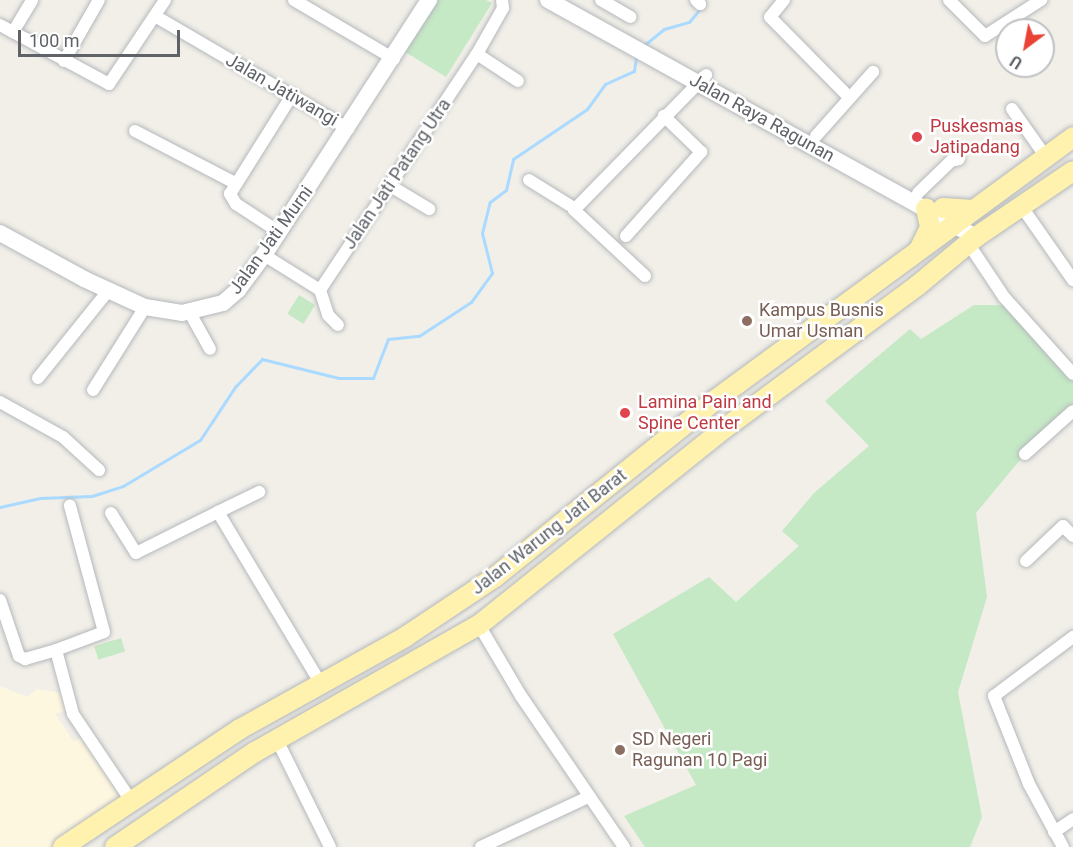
<!DOCTYPE html>
<html>
<head>
<meta charset="utf-8">
<style>
  body { margin:0 }
  #map { position:relative; width:1073px; height:847px; overflow:hidden; background:#f1efe8; font-family:Roboto,sans-serif }
  div>[style] { position:absolute }
  [style*='--x'] { left:calc(var(--x)*1px); top:calc(var(--y)*1px); width:calc(var(--w)*1px); rotate:calc(var(--a)*1deg) }
  .commercial>* { inset:0; background:#fef7e0 }
  .green>* { inset:0; background:#c5e8c5; transform-origin:0 0 }
  .stream>* { height:3px; margin:-1.5px; padding:0 1.5px; transform-origin:1.5px; border-radius:1.5px; background:#aadaff }
  .roads { filter:drop-shadow(0 0 2px #b5b8bc) drop-shadow(0 0 2px #b5b8bc) }
  .street>* { height:12px; margin:-6px; padding:0 6px; transform-origin:6px; border-radius:6px; background:#fff }
  .secondary>* { height:16px; margin:-8px; padding:0 8px; transform-origin:8px; border-radius:8px; background:#fff }
  .primary>* { height:20px; margin:-10px; padding:0 10px; transform-origin:10px; border-radius:10px; background:#fff2af }
  .dots>* { width:16px; height:16px; translate:-50% -50%; box-sizing:border-box; border:3px solid #fff; border-radius:50% }
  span { translate:-50% -50%; white-space:nowrap; text-align:center; line-height:1.15; -webkit-text-stroke:5px #fff; paint-order:stroke }
  .street-label { font-size:18px; color:#5f6368 }
  .health-label { font-size:18px; color:#be3a42 }
  .left { translate:0 -50%; text-align:left }
  .education-label { font-size:18px; color:#785e54 }
  .north { position:absolute; left:995px; top:18px; width:60px; height:60px; box-sizing:border-box; background:#fff; border:2px solid #bfc1c3; border-radius:50%; rotate:212deg; font-size:16px; font-weight:700; line-height:24px; text-align:center; color:#5f6368 }
  .north::after { content:''; display:block; margin:auto; width:21px; height:27px; background:#ea4335; clip-path:polygon(50% 0,100% 100%,50% 72%,0 100%) }
  .scale { position:absolute; left:18px; top:30px; width:162px; height:27px; box-sizing:border-box; border:3px solid #5f6368; border-top:0; padding-left:8px; font-size:18px; line-height:21px; white-space:nowrap; color:#5f6368; -webkit-text-stroke:4px #fff; paint-order:stroke }
</style>
</head>
<body>
<div id="map">
  <div class="commercial">
    <div style="clip-path:polygon(0 686px,27px 697px,37px 689px,62px 693px,69px 710px,55px 714px,74px 742px,82px 737px,124px 798px,52px 847px,0 847px)"></div>
  </div>
  <div class="green">
    <div style="clip-path:polygon(432px 0,486px 0,492px 3px,446px 77px,402px 50px)"></div>
    <div style="left:299px;top:295px;width:19px;height:22px;rotate:32deg"></div>
    <div style="clip-path:polygon(974px 305px,1002px 305px,1029px 325px,1073px 373px,1073px 411px,1034px 443px,976px 513px,987px 597px,958px 692px,982px 817px,970px 847px,645px 847px,624px 816px,696px 785px,613px 634px,709px 577px,736px 602px,799px 546px,782px 531px,814px 493px,869px 446px,825px 401px,910px 329px,921px 339px)"></div>
    <div style="left:121px;top:638px;width:14px;height:28px;rotate:73deg"></div>
  </div>
  <div class="stream">
    <div style="--x:643;--y:46;--w:27;--a:-39"></div>
    <div style="--x:664;--y:29;--w:26;--a:-16"></div>
    <div style="--x:689;--y:22;--w:17;--a:-50"></div>
    <div style="--x:0;--y:507;--w:41;--a:-12.7"></div>
    <div style="--x:40;--y:498;--w:52;--a:-2.2"></div>
    <div style="--x:92;--y:496;--w:33;--a:-18"></div>
    <div style="--x:123;--y:486;--w:90;--a:-30.9"></div>
    <div style="--x:200;--y:440;--w:64;--a:-56.6"></div>
    <div style="--x:235;--y:387;--w:39;--a:-46"></div>
    <div style="--x:262;--y:359;--w:79;--a:13.9"></div>
    <div style="--x:339;--y:378;--w:34;--a:0"></div>
    <div style="--x:373;--y:378;--w:42;--a:-69"></div>
    <div style="--x:388;--y:339;--w:31;--a:-6"></div>
    <div style="--x:419;--y:336;--w:62;--a:-33.2"></div>
    <div style="--x:471;--y:302;--w:36;--a:-54"></div>
    <div style="--x:492;--y:273;--w:41;--a:-104"></div>
    <div style="--x:482;--y:233;--w:32;--a:-76"></div>
    <div style="--x:490;--y:202;--w:20;--a:-37"></div>
    <div style="--x:506;--y:190;--w:32;--a:-77"></div>
    <div style="--x:513;--y:159;--w:89;--a:-34"></div>
    <div style="--x:587;--y:109;--w:31;--a:-54"></div>
    <div style="--x:605;--y:84;--w:32;--a:-24"></div>
    <div style="--x:634;--y:71;--w:15;--a:-82"></div>
  </div>
  <div class="roads">
    <div class="street">
      <div style="--x:294;--y:0;--w:116;--a:30.5"></div>
      <div style="--x:601;--y:0;--w:34;--a:30"></div>
      <div style="--x:696;--y:0;--w:6;--a:45"></div>
      <div style="--x:784;--y:0;--w:22;--a:129"></div>
      <div style="--x:770;--y:17;--w:112;--a:45.4"></div>
      <div style="--x:949;--y:0;--w:51;--a:45"></div>
      <div style="--x:985;--y:36;--w:67;--a:-32.7"></div>
      <div style="--x:155;--y:16;--w:224;--a:30.3"></div>
      <div style="--x:0;--y:25;--w:124;--a:28.4"></div>
      <div style="--x:109;--y:84;--w:101;--a:-56.3"></div>
      <div style="--x:13;--y:32;--w:37;--a:-59"></div>
      <div style="--x:477;--y:54;--w:49;--a:33.4"></div>
      <div style="--x:64;--y:61;--w:70;--a:-60.2"></div>
      <div style="--x:1012;--y:109;--w:59;--a:54.7"></div>
      <div style="--x:135;--y:131;--w:113;--a:27.5"></div>
      <div style="--x:816;--y:136;--w:86;--a:-48.3"></div>
      <div style="--x:529;--y:180;--w:53;--a:31.9"></div>
      <div style="--x:389;--y:185;--w:47;--a:31"></div>
      <div style="--x:918;--y:193;--w:46;--a:-44.1"></div>
      <div style="--x:951;--y:161;--w:8;--a:-14"></div>
      <div style="--x:1022;--y:207;--w:89;--a:55.1"></div>
      <div style="--x:279;--y:232;--w:51;--a:-146.9"></div>
      <div style="--x:236;--y:204;--w:12;--a:-121"></div>
      <div style="--x:230;--y:194;--w:117;--a:-57.9"></div>
      <div style="--x:626;--y:236;--w:113;--a:-48.2"></div>
      <div style="--x:701;--y:152;--w:52;--a:-135.8"></div>
      <div style="--x:968;--y:243;--w:65;--a:56.3"></div>
      <div style="--x:1004;--y:297;--w:103;--a:48.1"></div>
      <div style="--x:264;--y:255;--w:66;--a:32"></div>
      <div style="--x:320;--y:290;--w:283;--a:-56.4"></div>
      <div style="--x:477;--y:54;--w:53;--a:-60.5"></div>
      <div style="--x:503;--y:8;--w:8;--a:-97"></div>
      <div style="--x:645;--y:276;--w:97;--a:-137.1"></div>
      <div style="--x:574;--y:210;--w:189;--a:-45.6"></div>
      <div style="--x:320;--y:290;--w:26;--a:72"></div>
      <div style="--x:328;--y:315;--w:14;--a:45"></div>
      <div style="--x:190;--y:313;--w:41;--a:60.9"></div>
      <div style="--x:38;--y:378;--w:112;--a:-51.2"></div>
      <div style="--x:93;--y:390;--w:98;--a:-57.9"></div>
      <div style="--x:0;--y:402;--w:72;--a:29.1"></div>
      <div style="--x:63;--y:437;--w:49;--a:42.5"></div>
      <div style="--x:1025;--y:454;--w:64;--a:-41.9"></div>
      <div style="--x:218;--y:512;--w:46;--a:-26"></div>
      <div style="--x:111;--y:513;--w:47;--a:58"></div>
      <div style="--x:136;--y:553;--w:92;--a:-26.6"></div>
      <div style="--x:218;--y:512;--w:200;--a:59.1"></div>
      <div style="--x:1026;--y:561;--w:51;--a:-43.4"></div>
      <div style="--x:1063;--y:526;--w:14;--a:45"></div>
      <div style="--x:0;--y:600;--w:59;--a:71.3"></div>
      <div style="--x:19;--y:656;--w:7;--a:27"></div>
      <div style="--x:25;--y:659;--w:32;--a:-16"></div>
      <div style="--x:56;--y:650;--w:66;--a:75.1"></div>
      <div style="--x:73;--y:714;--w:106;--a:56.2"></div>
      <div style="--x:479;--y:625;--w:82;--a:59.4"></div>
      <div style="--x:521;--y:696;--w:183;--a:55.7"></div>
      <div style="--x:56;--y:650;--w:51;--a:-20.6"></div>
      <div style="--x:104;--y:632;--w:131;--a:-105.1"></div>
      <div style="--x:277;--y:740;--w:119;--a:63.6"></div>
      <div style="--x:1054;--y:832;--w:23;--a:-34"></div>
      <div style="--x:481;--y:847;--w:118;--a:-25"></div>
      <div style="--x:1063;--y:847;--w:72;--a:-118.4"></div>
      <div style="--x:1029;--y:784;--w:95;--a:-111.7"></div>
      <div style="--x:994;--y:696;--w:99;--a:-36.8"></div>
    </div>
    <div class="secondary">
      <div style="--x:548;--y:0;--w:489;--a:29"></div>
      <div style="--x:0;--y:233;--w:96;--a:28.7"></div>
      <div style="--x:84;--y:279;--w:67;--a:24.7"></div>
      <div style="--x:145;--y:307;--w:37;--a:9"></div>
      <div style="--x:182;--y:313;--w:42;--a:-13.7"></div>
      <div style="--x:223;--y:303;--w:20;--a:-41"></div>
      <div style="--x:238;--y:290;--w:44;--a:-53.4"></div>
      <div style="--x:264;--y:255;--w:304;--a:-57.1"></div>
    </div>
    <div class="primary">
      <div style="--x:943;--y:208;--w:30;--a:4"></div>
      <div style="--x:919;--y:250;--w:25;--a:-64"></div>
      <div style="--x:930;--y:227;--w:19;--a:-102"></div>
      <div style="--x:63;--y:847;--w:213;--a:-33.7"></div>
      <div style="--x:240;--y:729;--w:189;--a:-29.1"></div>
      <div style="--x:405;--y:637;--w:108;--a:-33.7"></div>
      <div style="--x:495;--y:577;--w:281;--a:-38.8"></div>
      <div style="--x:714;--y:401;--w:446;--a:-36.3"></div>
      <div style="--x:115;--y:847;--w:169;--a:-34.2"></div>
      <div style="--x:255;--y:752;--w:257;--a:-29.6"></div>
      <div style="--x:479;--y:625;--w:315;--a:-38.7"></div>
      <div style="--x:725;--y:428;--w:239;--a:-36.5"></div>
      <div style="--x:917;--y:286;--w:77;--a:-39.7"></div>
      <div style="--x:976;--y:237;--w:117;--a:-34.2"></div>
    </div>
  </div>
  <div class="dots">
    <div style="left:917px;top:137px;background:#e0444e"></div>
    <div style="left:747px;top:321px;background:#8d6e63"></div>
    <div style="left:625px;top:413px;background:#e0444e"></div>
    <div style="left:620px;top:750px;background:#8d6e63"></div>
  </div>
  <div class="street-label">
    <span style="left:282px;top:90px;rotate:30deg">Jalan Jatiwangi</span>
    <span style="left:762px;top:118px;rotate:29deg">Jalan Raya Ragunan</span>
    <span style="left:397px;top:174px;rotate:-56deg">Jalan Jati Patang Utra</span>
    <span style="left:271px;top:240px;rotate:-54deg">Jalan Jati Murni</span>
    <span style="left:549px;top:532px;rotate:-38deg">Jalan Warung Jati Barat</span>
  </div>
  <div class="health-label">
    <span class="left" style="left:930px;top:137px">Puskesmas<br>Jatipadang</span>
    <span class="left" style="left:638px;top:413px">Lamina Pain and<br>Spine Center</span>
  </div>
  <div class="education-label">
    <span class="left" style="left:759px;top:321px">Kampus Busnis<br>Umar Usman</span>
    <span class="left" style="left:632px;top:750px">SD Negeri<br>Ragunan 10 Pagi</span>
  </div>
  <div class="north">U</div>
  <div class="scale">100 m</div>
</div>
</body>
</html>
